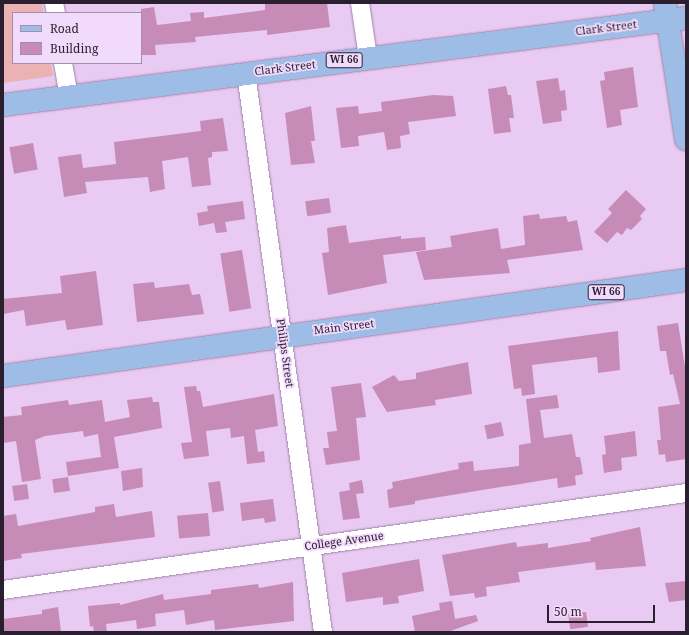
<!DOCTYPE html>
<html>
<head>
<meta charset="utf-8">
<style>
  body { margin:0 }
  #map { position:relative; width:689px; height:635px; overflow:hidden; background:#e8caf3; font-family:"Noto Serif",serif }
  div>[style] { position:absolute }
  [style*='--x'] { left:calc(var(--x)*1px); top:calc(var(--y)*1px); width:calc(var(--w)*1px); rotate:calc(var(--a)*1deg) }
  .green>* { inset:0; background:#eab2b3 }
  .building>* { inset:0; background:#c78bb7; transform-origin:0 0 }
  .roads { filter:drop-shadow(0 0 1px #9e83a8) drop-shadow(0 0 1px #9e83a8) }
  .minor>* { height:18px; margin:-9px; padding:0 9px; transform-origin:9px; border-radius:9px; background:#fff }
  .major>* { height:22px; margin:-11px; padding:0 11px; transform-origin:11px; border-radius:11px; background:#9ebde6 }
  span { translate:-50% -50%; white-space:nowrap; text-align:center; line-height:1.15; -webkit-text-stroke:3.5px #f1dafb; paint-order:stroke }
  .shield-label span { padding:1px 3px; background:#f1dafb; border:1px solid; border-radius:3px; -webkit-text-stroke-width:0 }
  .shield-label { font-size:10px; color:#2a1f2f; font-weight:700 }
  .street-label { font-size:11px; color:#2a1f2f }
  .frame { position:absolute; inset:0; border:4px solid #2a1f2f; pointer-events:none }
  .legend { position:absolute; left:12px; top:12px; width:130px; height:52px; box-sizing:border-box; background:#f1dafb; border:1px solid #a18fa9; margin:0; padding:5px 7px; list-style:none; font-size:12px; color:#2a1f2f }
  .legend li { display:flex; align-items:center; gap:8px; height:20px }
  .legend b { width:20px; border:1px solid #a18fa9 }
  .scale { position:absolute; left:547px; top:605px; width:108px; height:18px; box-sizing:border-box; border:2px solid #2a1f2f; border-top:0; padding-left:5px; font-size:12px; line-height:14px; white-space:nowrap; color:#2a1f2f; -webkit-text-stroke:3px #f1dafb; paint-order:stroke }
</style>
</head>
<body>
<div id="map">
  <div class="green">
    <div style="clip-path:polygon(3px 3px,42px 3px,43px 13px,13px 13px,13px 63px,51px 63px,53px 76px,3px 83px)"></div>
  </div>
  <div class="building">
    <div style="clip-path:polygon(265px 3px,327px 3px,330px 27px,267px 35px,267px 30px,195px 37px,196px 42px,155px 45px,156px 55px,142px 55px,141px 9px,154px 7px,157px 25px,191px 21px,190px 13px,204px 12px,204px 18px,265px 10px)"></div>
    <div style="clip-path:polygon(633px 67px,638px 107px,620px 110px,622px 125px,607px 128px,600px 81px,605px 80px,604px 72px)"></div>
    <div style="clip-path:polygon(558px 78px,560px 91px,565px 90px,567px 110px,561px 111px,562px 121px,543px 124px,536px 81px)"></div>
    <div style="clip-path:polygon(506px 86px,508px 95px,511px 95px,514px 118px,509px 118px,511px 132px,494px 134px,488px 89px)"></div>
    <div style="clip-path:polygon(433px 95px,453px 96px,456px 116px,408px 122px,410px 134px,400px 136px,401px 148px,387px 150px,384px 132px,358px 136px,359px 146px,341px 148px,336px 108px,358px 106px,359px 114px,382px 111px,381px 102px)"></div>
    <div style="clip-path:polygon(311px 106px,315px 141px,311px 141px,315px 163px,291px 165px,285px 113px)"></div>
    <div style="clip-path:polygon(223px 118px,228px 151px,212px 152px,212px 157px,208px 158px,211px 185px,192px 187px,188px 157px,162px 161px,165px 189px,150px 192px,148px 177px,85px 182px,87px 193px,64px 197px,58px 157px,81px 154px,83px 168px,116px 164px,114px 142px,201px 131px,200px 121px)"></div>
    <div style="left:33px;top:143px;width:27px;height:24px;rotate:80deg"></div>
    <div style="clip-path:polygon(626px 190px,646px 209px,640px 216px,642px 219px,631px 230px,627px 228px,622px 235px,617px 232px,607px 243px,594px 232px,612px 213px,608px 209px)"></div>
    <div style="left:329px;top:198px;width:15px;height:24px;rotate:82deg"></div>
    <div style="clip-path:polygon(243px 201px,245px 219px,225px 222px,227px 232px,216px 233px,214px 223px,199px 226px,197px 213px,208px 211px,207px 206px)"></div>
    <div style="clip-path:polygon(539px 214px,540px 219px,566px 216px,568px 222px,577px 220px,583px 250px,507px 260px,510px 273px,424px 280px,416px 252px,452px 247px,450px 236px,498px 228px,501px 249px,525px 245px,523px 216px)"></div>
    <div style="clip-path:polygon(346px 225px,349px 243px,401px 236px,401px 239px,425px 237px,426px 250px,383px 255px,387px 283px,328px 295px,322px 253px,329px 252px,327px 228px)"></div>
    <div style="left:242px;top:250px;width:59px;height:22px;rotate:81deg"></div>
    <div style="clip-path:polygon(96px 271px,103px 325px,67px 330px,65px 320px,26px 326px,24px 310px,3px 314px,3px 299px,62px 293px,60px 276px)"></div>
    <div style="clip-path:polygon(154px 282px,155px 288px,189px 284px,192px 295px,200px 294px,204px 314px,137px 322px,133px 284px)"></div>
    <div style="clip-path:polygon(678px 323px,686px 373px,686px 459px,666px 462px,665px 454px,659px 455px,657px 440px,661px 440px,658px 407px,680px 404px,673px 374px,670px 375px,666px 351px,660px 351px,657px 326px)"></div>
    <div style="clip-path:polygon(618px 331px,620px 370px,598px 373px,597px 357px,532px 365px,535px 394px,522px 396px,521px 388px,514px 389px,508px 346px)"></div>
    <div style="clip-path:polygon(468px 362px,472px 394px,435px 400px,436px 405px,387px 412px,372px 387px,394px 375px,399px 381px,416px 379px,416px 373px)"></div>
    <div style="clip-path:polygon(361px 383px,366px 417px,356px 418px,360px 460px,326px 465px,323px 448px,329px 448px,327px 432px,337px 431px,331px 387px)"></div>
    <div style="clip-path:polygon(196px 386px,197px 391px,200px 391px,203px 407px,274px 394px,278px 426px,255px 430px,258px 452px,264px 451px,265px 462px,247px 464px,244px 436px,231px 438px,230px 428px,206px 431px,209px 456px,184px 459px,181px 443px,192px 442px,184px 387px)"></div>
    <div style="clip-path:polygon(557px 395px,559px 408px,540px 410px,544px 438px,572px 434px,576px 457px,580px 457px,583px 474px,575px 476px,576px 485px,558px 488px,557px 478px,415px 501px,415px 504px,389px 508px,387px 490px,393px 488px,392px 482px,459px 469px,458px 463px,473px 461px,474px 471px,519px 466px,519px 445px,531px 443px,526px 399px)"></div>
    <div style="clip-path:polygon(152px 397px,153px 402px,159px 402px,162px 428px,114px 437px,119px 468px,68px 476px,66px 462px,101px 457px,98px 434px,84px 437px,83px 431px,45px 436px,35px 440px,41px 479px,22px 482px,16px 441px,3px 443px,3px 417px,22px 415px,21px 407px,68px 400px,69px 405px,102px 400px,105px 422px,130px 417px,127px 400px)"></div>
    <div style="left:501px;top:422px;width:14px;height:17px;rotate:78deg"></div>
    <div style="clip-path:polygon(635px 431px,637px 456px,621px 458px,622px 470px,604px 473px,602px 455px,606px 454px,604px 436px)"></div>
    <div style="clip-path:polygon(142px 468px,143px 487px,123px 491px,121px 471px)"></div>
    <div style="left:68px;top:477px;width:14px;height:16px;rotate:82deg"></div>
    <div style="clip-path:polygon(362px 480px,364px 493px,356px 494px,360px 518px,343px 520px,339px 492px,350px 490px,349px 483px)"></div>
    <div style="left:220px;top:481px;width:30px;height:12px;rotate:82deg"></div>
    <div style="left:27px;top:484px;width:15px;height:15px;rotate:82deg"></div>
    <div style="clip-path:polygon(273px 499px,276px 521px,265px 523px,264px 518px,242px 521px,240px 503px)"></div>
    <div style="clip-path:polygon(114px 504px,116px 517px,152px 511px,155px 537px,21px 554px,22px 558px,3px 561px,3px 516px,16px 514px,18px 526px,95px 512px,95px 507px)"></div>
    <div style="left:208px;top:513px;width:23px;height:31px;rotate:85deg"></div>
    <div style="clip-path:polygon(640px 527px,646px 566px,596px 570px,595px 562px,518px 572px,520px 582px,486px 587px,487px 596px,475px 598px,474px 593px,450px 596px,442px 555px,516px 542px,517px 547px,548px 543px,548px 548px,591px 541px,590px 538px)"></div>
    <div style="clip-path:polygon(419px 559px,424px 591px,398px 596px,399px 603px,383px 605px,383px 597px,346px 602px,342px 573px)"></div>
    <div style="clip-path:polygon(686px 581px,686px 600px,669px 602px,665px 583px)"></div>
    <div style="clip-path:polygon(293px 582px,294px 621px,215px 630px,214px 620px,186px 625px,184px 610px,155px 614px,156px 626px,137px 629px,136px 620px,106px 624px,107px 632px,94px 632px,93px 626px,90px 627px,88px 606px,120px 603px,120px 605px,163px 594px,164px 600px,211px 594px,211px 590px,258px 584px,259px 588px)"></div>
    <div style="clip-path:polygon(452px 601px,455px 619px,476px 615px,478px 621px,448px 632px,415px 632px,412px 616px,440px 610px,439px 603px)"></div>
    <div style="clip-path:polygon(58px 607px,61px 632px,3px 632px,3px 619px,42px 614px,42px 610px)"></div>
    <div style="left:586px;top:612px;width:15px;height:18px;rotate:82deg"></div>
  </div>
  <div class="roads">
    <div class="minor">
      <div style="--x:54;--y:3;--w:10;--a:79"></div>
      <div style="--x:360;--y:3;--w:55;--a:81.6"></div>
      <div style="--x:63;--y:63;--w:35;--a:80"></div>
      <div style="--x:246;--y:73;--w:564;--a:82.16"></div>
      <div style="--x:3;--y:590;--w:690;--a:-8.08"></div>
    </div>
    <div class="major">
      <div style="--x:665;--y:3;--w:138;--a:81.2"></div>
      <div style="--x:3;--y:105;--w:689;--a:-7.26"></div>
      <div style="--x:3;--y:376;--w:690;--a:-8"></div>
    </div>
  </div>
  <div class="shield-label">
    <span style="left:344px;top:60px">WI 66</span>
    <span style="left:606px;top:292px">WI 66</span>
  </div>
  <div class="street-label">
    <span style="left:606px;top:28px;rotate:-7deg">Clark Street</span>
    <span style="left:285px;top:68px;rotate:-7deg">Clark Street</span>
    <span style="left:344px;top:327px;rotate:-7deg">Main Street</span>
    <span style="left:285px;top:353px;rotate:82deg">Philips Street</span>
    <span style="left:344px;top:541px;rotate:-8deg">College Avenue</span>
  </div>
  <div class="frame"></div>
  <ul class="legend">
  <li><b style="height:5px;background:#9ebde6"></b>Road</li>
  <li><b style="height:11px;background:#c78bb7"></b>Building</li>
  </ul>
  <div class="scale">50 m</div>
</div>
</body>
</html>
